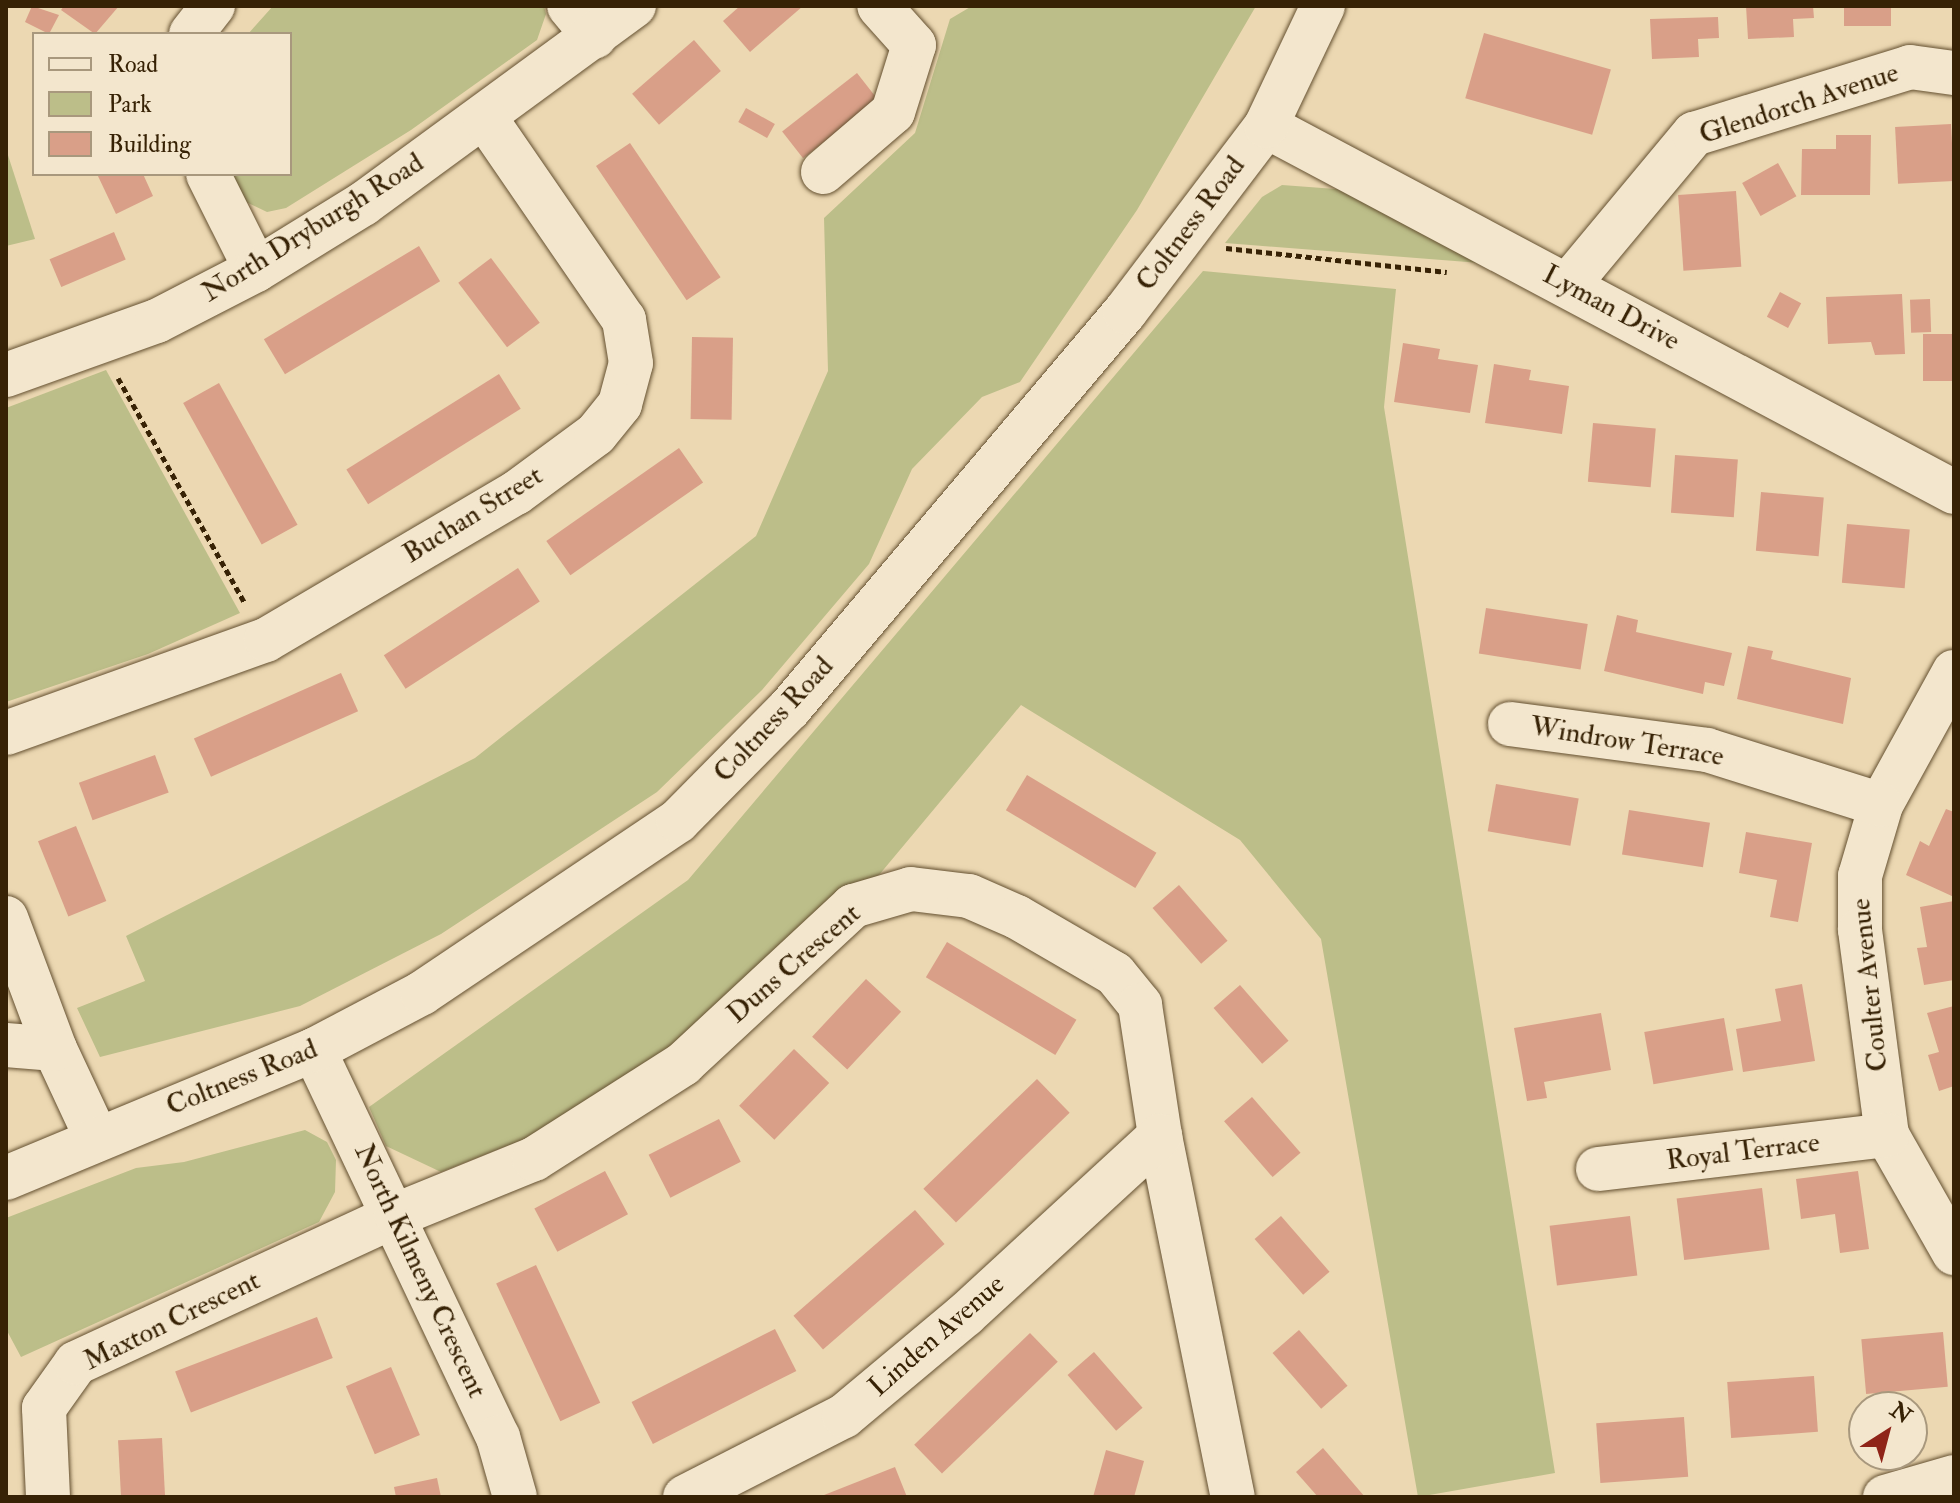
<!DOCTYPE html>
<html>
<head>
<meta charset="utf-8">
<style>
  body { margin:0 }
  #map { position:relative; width:1960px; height:1503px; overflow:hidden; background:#ecd8b2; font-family:"IM FELL Double Pica",serif }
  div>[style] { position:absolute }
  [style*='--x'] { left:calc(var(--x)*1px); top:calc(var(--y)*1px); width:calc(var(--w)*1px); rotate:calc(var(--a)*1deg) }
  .green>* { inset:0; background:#bcbe89 }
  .building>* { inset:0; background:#d99f88; transform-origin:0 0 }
  .path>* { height:5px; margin-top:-2.5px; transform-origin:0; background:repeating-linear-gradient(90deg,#372205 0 6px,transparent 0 10px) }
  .roads { filter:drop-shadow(0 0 2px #645030) drop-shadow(0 0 2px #645030) }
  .minor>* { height:44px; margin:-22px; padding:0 22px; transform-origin:22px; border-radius:22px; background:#f3e6cd }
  span { translate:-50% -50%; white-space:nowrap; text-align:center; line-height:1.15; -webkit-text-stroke:6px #f3e6cd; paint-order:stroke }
  .street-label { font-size:28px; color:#372205 }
  .frame { position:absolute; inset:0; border:8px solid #372205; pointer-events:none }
  .legend { position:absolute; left:32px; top:32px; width:260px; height:144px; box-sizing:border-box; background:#f3e6cd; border:2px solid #a8987d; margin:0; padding:10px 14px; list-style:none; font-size:24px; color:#372205 }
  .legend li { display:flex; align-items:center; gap:16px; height:40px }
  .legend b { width:40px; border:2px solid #a8987d }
  .north { position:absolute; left:1848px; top:1391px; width:80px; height:80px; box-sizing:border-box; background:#f3e6cd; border:2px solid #a8987d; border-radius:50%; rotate:36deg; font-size:22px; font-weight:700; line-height:32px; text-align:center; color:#372205 }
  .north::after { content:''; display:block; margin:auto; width:28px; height:36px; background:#8f2418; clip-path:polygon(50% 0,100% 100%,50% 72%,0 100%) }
</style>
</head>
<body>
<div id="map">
  <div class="green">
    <div style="clip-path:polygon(273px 6px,544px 6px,546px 14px,537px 40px,411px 130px,286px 208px,267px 212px,244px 201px,228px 174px,290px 174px,290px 34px,248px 34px)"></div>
    <div style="clip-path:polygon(972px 6px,1256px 6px,1137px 210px,1020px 382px,982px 397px,912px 469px,869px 564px,762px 690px,657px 792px,441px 934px,300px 1006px,100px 1057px,77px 1008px,145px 981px,126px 936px,475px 758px,756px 536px,828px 371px,824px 218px,915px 133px,950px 19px)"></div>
    <div style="clip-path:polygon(6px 149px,35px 239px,6px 246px)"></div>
    <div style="clip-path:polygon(1282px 185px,1349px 190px,1493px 264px,1225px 243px,1262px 197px)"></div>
    <div style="clip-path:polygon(1203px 271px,1396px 289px,1384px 407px,1555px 1473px,1418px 1497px,1321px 939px,1240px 840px,1021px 705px,879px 875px,849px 889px,665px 1054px,558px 1126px,441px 1172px,386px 1146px,369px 1107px,688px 880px)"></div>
    <div style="clip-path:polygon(106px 370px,240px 613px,148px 654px,6px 702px,6px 408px)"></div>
    <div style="clip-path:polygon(305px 1130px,327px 1142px,336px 1160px,335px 1192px,319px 1222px,21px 1357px,6px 1329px,6px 1218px,136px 1168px,184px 1162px)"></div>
  </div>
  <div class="building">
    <div style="clip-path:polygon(32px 6px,59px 15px,49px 34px,25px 22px)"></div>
    <div style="clip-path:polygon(64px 6px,119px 6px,95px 34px,61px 10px)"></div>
    <div style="clip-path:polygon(740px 6px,803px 6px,750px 52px,723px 21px)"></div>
    <div style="clip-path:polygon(1746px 6px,1813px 6px,1814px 18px,1793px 19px,1794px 37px,1748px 39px)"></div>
    <div style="left:1844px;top:6px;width:47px;height:20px"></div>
    <div style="clip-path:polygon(1718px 17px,1719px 38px,1698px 39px,1699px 57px,1652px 59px,1650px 19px)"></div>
    <div style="left:1484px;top:33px;width:132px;height:68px;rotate:16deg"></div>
    <div style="left:694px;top:40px;width:41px;height:82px;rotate:49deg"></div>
    <div style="left:857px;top:73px;width:34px;height:95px;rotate:52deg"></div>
    <div style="left:746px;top:108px;width:33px;height:16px;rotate:29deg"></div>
    <div style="left:1951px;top:124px;width:57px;height:56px;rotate:87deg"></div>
    <div style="clip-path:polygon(1836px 135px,1871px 135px,1870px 195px,1801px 195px,1802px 149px,1836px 149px)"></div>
    <div style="left:630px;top:143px;width:162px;height:41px;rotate:56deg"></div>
    <div style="left:1778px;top:163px;width:38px;height:41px;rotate:61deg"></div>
    <div style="clip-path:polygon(97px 174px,143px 174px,153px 196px,116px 214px)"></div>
    <div style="left:1736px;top:191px;width:76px;height:58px;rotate:86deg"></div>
    <div style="left:114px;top:232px;width:30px;height:70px;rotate:67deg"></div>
    <div style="left:419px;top:246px;width:41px;height:181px;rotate:59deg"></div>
    <div style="left:491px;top:258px;width:81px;height:41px;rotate:53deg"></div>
    <div style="left:1780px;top:292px;width:24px;height:28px;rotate:28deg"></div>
    <div style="clip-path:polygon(1902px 294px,1905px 354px,1875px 355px,1871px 342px,1828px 344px,1826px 297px)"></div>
    <div style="left:1930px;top:299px;width:33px;height:20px;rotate:88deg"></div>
    <div style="left:1954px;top:334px;width:47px;height:31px;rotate:90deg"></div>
    <div style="left:692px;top:337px;width:41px;height:82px;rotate:1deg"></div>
    <div style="clip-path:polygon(1403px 343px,1440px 349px,1438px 359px,1478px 365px,1470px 413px,1394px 402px)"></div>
    <div style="clip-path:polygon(1494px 364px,1531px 370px,1529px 380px,1569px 386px,1562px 434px,1485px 423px)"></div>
    <div style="left:499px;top:374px;width:41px;height:180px;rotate:58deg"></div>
    <div style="left:219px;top:383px;width:162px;height:41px;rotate:61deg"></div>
    <div style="left:1593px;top:423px;width:63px;height:59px;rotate:5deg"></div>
    <div style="left:679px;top:448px;width:42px;height:162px;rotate:55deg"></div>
    <div style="left:1675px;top:455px;width:63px;height:58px;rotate:4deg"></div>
    <div style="left:1761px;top:492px;width:63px;height:59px;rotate:5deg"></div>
    <div style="left:1847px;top:524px;width:63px;height:59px;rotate:5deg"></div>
    <div style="left:518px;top:568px;width:40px;height:160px;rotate:57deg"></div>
    <div style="left:1486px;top:608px;width:103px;height:46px;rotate:9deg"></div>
    <div style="clip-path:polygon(1617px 615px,1638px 620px,1636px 632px,1732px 653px,1724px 686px,1705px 682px,1703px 694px,1604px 671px)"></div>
    <div style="clip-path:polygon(1748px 646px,1773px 651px,1771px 659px,1851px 678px,1843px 724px,1737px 699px)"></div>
    <div style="left:341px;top:673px;width:42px;height:161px;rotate:66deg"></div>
    <div style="left:155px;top:755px;width:40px;height:81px;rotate:70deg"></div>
    <div style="left:1027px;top:775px;width:151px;height:41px;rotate:31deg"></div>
    <div style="left:1496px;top:784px;width:84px;height:48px;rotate:10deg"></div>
    <div style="clip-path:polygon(1946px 809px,1954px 812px,1954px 897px,1906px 875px,1920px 841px,1929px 846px)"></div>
    <div style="left:1629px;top:810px;width:82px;height:45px;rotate:9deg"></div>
    <div style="left:76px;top:826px;width:81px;height:41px;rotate:68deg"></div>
    <div style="clip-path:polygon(1746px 832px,1812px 843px,1798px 922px,1770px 917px,1777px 880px,1739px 873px)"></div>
    <div style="left:1179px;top:885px;width:74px;height:35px;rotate:49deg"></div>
    <div style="clip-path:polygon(1954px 901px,1954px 980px,1924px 985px,1917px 948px,1927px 947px,1920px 907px)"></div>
    <div style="left:947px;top:942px;width:151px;height:41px;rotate:31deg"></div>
    <div style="left:866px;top:979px;width:48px;height:79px;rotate:43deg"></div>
    <div style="clip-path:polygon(1802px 984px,1815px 1061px,1743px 1072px,1736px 1029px,1781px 1021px,1775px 989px)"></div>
    <div style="left:1240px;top:985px;width:74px;height:35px;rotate:49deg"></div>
    <div style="clip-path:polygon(1954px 1006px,1954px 1086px,1939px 1091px,1928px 1055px,1939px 1052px,1927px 1013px)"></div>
    <div style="clip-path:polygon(1601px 1013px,1611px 1070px,1544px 1082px,1547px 1098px,1527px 1101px,1514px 1028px)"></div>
    <div style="left:1724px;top:1018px;width:53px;height:81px;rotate:80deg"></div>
    <div style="left:794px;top:1049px;width:49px;height:79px;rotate:44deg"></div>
    <div style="left:1037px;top:1079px;width:47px;height:158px;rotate:46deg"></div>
    <div style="left:1252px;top:1097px;width:74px;height:37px;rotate:49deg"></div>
    <div style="left:719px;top:1119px;width:48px;height:79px;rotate:63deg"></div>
    <div style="left:605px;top:1171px;width:49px;height:80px;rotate:62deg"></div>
    <div style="clip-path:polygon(1858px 1171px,1869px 1249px,1840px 1253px,1835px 1214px,1801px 1219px,1796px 1179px)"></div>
    <div style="left:1762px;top:1188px;width:62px;height:86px;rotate:83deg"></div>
    <div style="left:915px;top:1210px;width:45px;height:161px;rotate:49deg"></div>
    <div style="left:1281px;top:1216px;width:74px;height:35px;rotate:49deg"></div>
    <div style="left:1630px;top:1216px;width:60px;height:81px;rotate:83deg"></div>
    <div style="left:536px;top:1265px;width:152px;height:44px;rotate:65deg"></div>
    <div style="left:317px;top:1317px;width:44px;height:152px;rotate:69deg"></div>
    <div style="left:775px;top:1329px;width:47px;height:161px;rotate:63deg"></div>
    <div style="left:1299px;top:1330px;width:74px;height:35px;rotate:49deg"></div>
    <div style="left:1943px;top:1332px;width:55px;height:82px;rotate:85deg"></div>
    <div style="left:1030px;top:1333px;width:40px;height:161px;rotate:46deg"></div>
    <div style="left:1094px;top:1352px;width:74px;height:35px;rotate:49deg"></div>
    <div style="left:391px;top:1367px;width:74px;height:49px;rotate:67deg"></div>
    <div style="left:1814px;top:1376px;width:56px;height:87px;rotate:86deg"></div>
    <div style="left:1684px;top:1417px;width:60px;height:88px;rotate:86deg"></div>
    <div style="left:162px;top:1438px;width:59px;height:44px;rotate:87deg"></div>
    <div style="clip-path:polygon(1323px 1448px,1365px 1497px,1318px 1497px,1296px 1472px)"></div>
    <div style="clip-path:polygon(1106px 1450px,1144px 1461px,1134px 1497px,1093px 1497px)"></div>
    <div style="clip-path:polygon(895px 1467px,907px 1497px,819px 1497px)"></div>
    <div style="clip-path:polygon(437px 1478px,441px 1497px,396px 1497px,394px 1487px)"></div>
  </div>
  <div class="path">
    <div style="--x:1226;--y:248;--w:222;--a:6.2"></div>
    <div style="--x:118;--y:378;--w:258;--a:60.6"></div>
  </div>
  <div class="roads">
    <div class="minor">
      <div style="--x:569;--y:6;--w:40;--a:50"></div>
      <div style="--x:191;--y:34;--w:36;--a:-52"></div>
      <div style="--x:1266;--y:126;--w:779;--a:28.01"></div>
      <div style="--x:823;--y:172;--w:92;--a:-40.6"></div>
      <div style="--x:893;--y:112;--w:70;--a:-72.6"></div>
      <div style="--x:914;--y:45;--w:52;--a:-131.9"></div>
      <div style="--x:208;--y:174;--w:107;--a:63.4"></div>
      <div style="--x:1568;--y:285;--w:197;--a:-50.2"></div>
      <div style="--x:1694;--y:134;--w:226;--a:-17.2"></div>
      <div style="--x:1910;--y:67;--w:44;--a:7.8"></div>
      <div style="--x:6;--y:375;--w:160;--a:-19.7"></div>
      <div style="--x:157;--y:321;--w:111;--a:-27.3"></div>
      <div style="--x:256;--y:270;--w:126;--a:-31.7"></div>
      <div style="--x:363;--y:204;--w:336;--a:-36.2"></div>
      <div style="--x:1954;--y:672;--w:152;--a:118.8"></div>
      <div style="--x:1881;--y:805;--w:74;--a:106.5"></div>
      <div style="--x:1860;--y:876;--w:54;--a:90"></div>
      <div style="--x:1860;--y:930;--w:207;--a:82.5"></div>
      <div style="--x:1887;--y:1135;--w:136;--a:60.4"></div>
      <div style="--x:1510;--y:724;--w:199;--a:7.5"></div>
      <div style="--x:1707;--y:750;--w:182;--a:17.5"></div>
      <div style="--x:6;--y:733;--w:276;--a:-19.7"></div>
      <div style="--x:266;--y:640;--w:290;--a:-30.5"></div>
      <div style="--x:516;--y:493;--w:99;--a:-36.4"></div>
      <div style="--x:596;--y:434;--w:38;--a:-51"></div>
      <div style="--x:620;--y:404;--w:42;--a:-75"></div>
      <div style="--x:631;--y:363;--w:44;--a:-99.2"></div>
      <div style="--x:624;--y:320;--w:245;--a:-124.5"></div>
      <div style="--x:6;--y:918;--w:140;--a:69.5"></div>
      <div style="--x:55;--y:1049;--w:97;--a:65"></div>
      <div style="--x:6;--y:1045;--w:49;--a:4.7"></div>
      <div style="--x:314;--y:1050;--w:429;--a:64.6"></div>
      <div style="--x:498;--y:1437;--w:62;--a:74.2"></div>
      <div style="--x:1598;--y:1169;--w:291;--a:-6.7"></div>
      <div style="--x:6;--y:1178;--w:334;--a:-22.6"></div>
      <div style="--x:314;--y:1050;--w:122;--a:-27.8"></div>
      <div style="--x:422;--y:993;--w:308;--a:-33.9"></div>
      <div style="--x:678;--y:821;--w:158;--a:-45.3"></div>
      <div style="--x:789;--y:709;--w:520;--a:-49.76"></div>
      <div style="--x:1125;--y:312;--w:233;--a:-52.8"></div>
      <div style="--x:1266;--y:126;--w:133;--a:-64.6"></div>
      <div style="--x:48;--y:1497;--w:89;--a:-92.6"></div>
      <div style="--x:44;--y:1408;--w:55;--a:-54.6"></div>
      <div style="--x:76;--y:1363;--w:353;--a:-24.8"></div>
      <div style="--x:396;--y:1215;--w:149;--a:-22.1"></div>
      <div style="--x:534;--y:1159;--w:177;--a:-32.5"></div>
      <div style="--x:683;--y:1064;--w:232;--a:-42.9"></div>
      <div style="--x:853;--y:906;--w:60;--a:-16.3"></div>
      <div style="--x:911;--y:889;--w:58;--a:6.9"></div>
      <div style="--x:969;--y:896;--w:52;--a:23.6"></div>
      <div style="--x:1017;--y:917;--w:113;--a:30.2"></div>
      <div style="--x:1115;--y:974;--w:40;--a:51"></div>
      <div style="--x:1140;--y:1005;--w:133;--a:81.3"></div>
      <div style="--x:1160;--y:1136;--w:368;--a:78.6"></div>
      <div style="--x:685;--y:1497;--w:178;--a:-27"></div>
      <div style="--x:844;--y:1416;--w:158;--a:-39.9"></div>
      <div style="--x:965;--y:1315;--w:265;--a:-42.6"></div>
      <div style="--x:1885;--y:1497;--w:72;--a:-16.2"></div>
    </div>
  </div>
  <div class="street-label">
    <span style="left:1799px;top:104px;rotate:-18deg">Glendorch Avenue</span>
    <span style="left:1191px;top:224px;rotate:-53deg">Coltness Road</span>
    <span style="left:313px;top:228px;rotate:-32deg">North Dryburgh Road</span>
    <span style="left:1611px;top:308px;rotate:28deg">Lyman Drive</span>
    <span style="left:473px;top:515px;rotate:-32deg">Buchan Street</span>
    <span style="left:774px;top:720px;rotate:-47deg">Coltness Road</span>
    <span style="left:1627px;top:742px;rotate:9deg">Windrow Terrace</span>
    <span style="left:794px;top:964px;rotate:-41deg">Duns Crescent</span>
    <span style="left:1870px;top:985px;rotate:-96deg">Coulter Avenue</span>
    <span style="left:242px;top:1078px;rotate:-22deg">Coltness Road</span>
    <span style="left:1743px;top:1152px;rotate:-7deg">Royal Terrace</span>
    <span style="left:420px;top:1271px;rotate:65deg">North Kilmeny Crescent</span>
    <span style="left:172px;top:1321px;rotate:-26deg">Maxton Crescent</span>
    <span style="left:937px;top:1336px;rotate:-41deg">Linden Avenue</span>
  </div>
  <div class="frame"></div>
  <ul class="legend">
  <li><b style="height:10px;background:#f3e6cd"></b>Road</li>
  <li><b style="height:22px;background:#bcbe89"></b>Park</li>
  <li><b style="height:22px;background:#d99f88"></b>Building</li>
  </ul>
  <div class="north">N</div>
</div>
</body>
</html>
